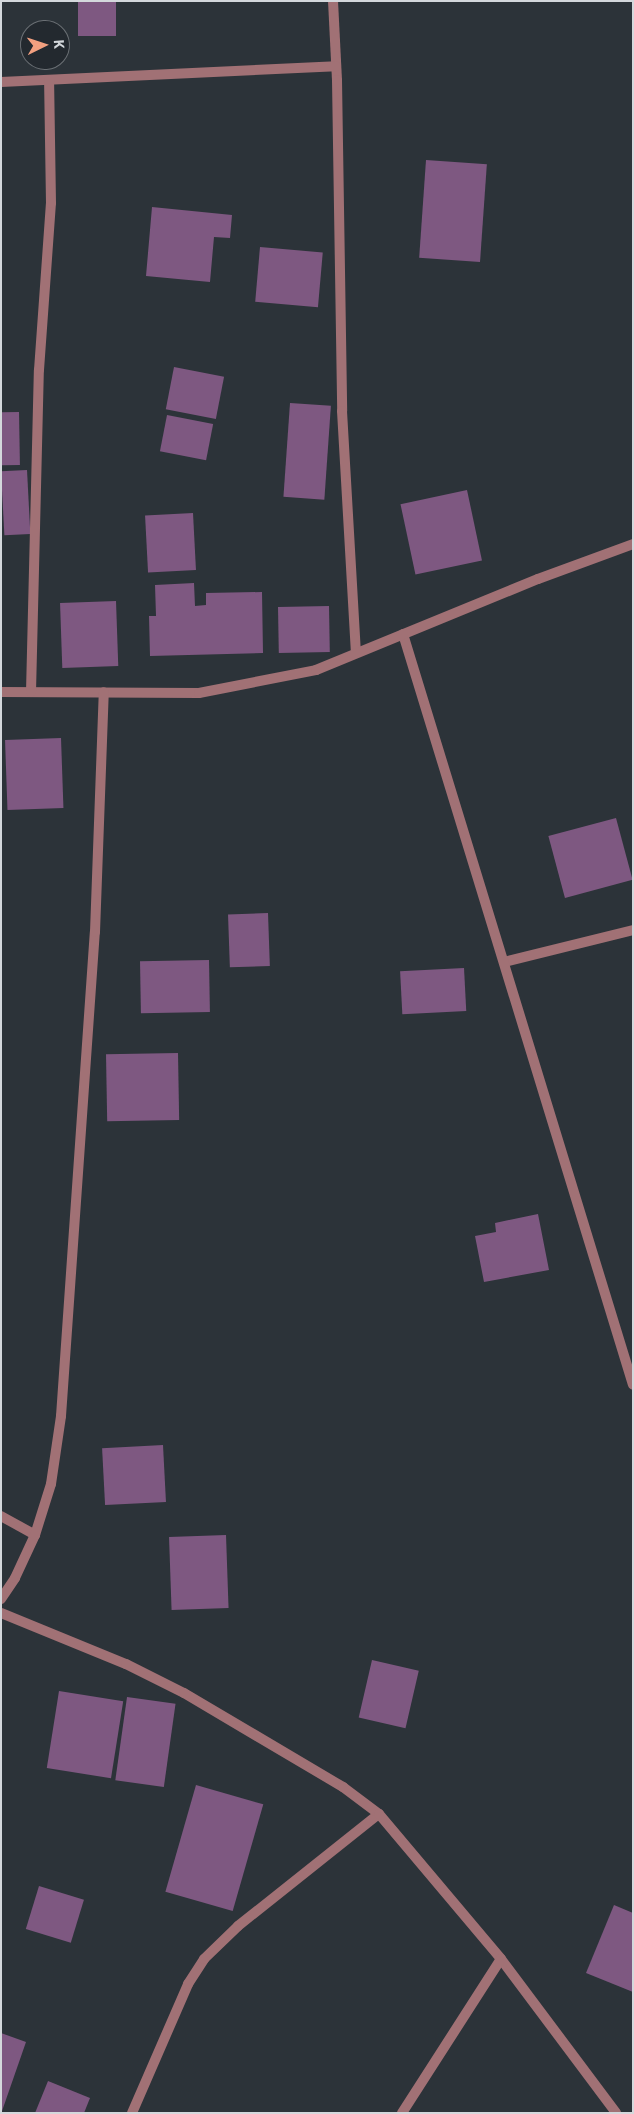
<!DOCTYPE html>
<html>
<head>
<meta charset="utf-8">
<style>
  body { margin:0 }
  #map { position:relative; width:634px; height:2114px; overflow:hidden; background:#2c3339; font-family:"Noto Sans",sans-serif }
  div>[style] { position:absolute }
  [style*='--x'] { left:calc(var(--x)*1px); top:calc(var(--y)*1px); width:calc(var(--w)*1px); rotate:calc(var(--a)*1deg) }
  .building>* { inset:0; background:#7e5881; transform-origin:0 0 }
  .lane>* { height:10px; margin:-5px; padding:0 5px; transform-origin:5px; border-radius:5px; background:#a17175 }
  .street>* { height:10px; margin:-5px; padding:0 5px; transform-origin:5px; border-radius:5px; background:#a17175 }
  span { translate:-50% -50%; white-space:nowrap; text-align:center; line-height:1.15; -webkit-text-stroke:4px #23292f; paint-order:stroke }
  .frame { position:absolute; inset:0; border:2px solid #d4d8dc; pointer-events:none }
  .north { position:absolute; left:20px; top:20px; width:50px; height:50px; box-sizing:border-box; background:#23292f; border:1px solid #6a6f74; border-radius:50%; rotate:86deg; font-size:14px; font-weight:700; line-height:20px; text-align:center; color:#d4d8dc }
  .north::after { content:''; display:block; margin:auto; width:18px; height:22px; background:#f2a080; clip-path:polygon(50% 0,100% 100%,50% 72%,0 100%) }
</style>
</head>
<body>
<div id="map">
  <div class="building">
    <div style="left:78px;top:1px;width:38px;height:35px"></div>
    <div style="left:426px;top:160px;width:61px;height:98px;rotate:4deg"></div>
    <div style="clip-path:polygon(152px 207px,232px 215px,230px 238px,214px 237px,210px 282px,146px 276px)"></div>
    <div style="left:260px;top:247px;width:63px;height:55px;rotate:5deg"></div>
    <div style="left:174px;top:367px;width:51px;height:43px;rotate:11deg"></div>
    <div style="left:290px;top:403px;width:41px;height:94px;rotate:4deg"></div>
    <div style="left:19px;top:412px;width:53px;height:18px;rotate:89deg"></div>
    <div style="left:167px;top:415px;width:47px;height:37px;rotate:11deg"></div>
    <div style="left:27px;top:470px;width:64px;height:26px;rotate:87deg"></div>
    <div style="left:467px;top:490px;width:72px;height:68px;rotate:78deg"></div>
    <div style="left:193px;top:513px;width:57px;height:48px;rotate:87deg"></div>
    <div style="clip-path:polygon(194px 583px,195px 606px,206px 605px,206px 593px,262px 592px,263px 653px,150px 656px,149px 616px,156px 616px,155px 585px)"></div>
    <div style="left:116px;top:601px;width:65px;height:56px;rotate:88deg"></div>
    <div style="left:329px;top:606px;width:46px;height:51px;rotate:89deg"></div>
    <div style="left:61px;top:738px;width:70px;height:56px;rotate:88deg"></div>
    <div style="left:616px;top:818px;width:64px;height:70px;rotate:75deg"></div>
    <div style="left:268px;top:913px;width:53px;height:40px;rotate:88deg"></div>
    <div style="left:209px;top:960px;width:52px;height:69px;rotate:89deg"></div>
    <div style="left:464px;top:968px;width:43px;height:64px;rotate:87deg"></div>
    <div style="left:178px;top:1053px;width:67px;height:72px;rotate:89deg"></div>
    <div style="clip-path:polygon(538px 1214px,549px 1270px,484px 1282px,475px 1236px,496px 1232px,495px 1223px)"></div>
    <div style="left:163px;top:1445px;width:57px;height:61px;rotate:87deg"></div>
    <div style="left:226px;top:1535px;width:73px;height:57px;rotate:88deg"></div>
    <div style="left:372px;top:1660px;width:48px;height:59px;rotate:13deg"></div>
    <div style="left:59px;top:1691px;width:65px;height:78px;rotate:9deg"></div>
    <div style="left:127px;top:1697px;width:49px;height:84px;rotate:8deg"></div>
    <div style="left:196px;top:1785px;width:70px;height:111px;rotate:16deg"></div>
    <div style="left:39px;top:1886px;width:47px;height:45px;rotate:17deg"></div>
    <div style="clip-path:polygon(614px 1905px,633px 1913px,633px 1992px,586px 1973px)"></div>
    <div style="clip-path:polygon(1px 2033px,26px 2042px,2px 2111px,1px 2111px)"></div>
    <div style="clip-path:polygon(48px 2081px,90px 2098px,84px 2113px,35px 2113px)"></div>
  </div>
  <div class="lane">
    <div style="--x:504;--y:962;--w:133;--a:-13.9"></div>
    <div style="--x:132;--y:2113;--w:141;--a:-66.5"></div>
    <div style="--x:188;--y:1984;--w:30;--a:-57"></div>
    <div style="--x:204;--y:1959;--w:47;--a:-44.1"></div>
    <div style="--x:238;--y:1926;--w:180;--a:-38.5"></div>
  </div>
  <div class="street">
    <div style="--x:333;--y:1;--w:79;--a:87.1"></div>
    <div style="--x:337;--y:80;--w:331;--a:89.1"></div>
    <div style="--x:342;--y:411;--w:242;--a:86.7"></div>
    <div style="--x:1;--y:82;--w:335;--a:-2.7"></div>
    <div style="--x:403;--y:634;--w:785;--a:72.97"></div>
    <div style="--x:1;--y:692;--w:198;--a:0.3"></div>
    <div style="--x:199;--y:693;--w:119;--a:-11.1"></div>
    <div style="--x:316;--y:670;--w:240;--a:-22.3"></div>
    <div style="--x:538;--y:579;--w:101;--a:-20.2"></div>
    <div style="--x:31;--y:692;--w:322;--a:-88.6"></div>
    <div style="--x:39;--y:370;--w:167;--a:-85.9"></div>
    <div style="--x:51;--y:203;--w:123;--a:-90.9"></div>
    <div style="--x:1;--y:1516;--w:39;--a:29"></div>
    <div style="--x:1;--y:1599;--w:25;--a:-56"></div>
    <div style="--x:15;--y:1578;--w:47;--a:-65.1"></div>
    <div style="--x:35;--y:1535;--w:53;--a:-72.6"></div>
    <div style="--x:51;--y:1484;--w:69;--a:-81.6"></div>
    <div style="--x:61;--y:1416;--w:485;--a:-86"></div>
    <div style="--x:95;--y:932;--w:240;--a:-87.9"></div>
    <div style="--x:1;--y:1613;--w:135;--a:22.2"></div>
    <div style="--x:126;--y:1664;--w:65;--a:26.6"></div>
    <div style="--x:184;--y:1693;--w:185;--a:30.6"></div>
    <div style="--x:343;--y:1787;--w:45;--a:36.9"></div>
    <div style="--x:379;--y:1814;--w:189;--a:49.9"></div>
    <div style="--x:501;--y:1959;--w:192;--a:53.2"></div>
    <div style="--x:402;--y:2113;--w:183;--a:-57.3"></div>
  </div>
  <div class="frame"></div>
  <div class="north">K</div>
</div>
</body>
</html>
